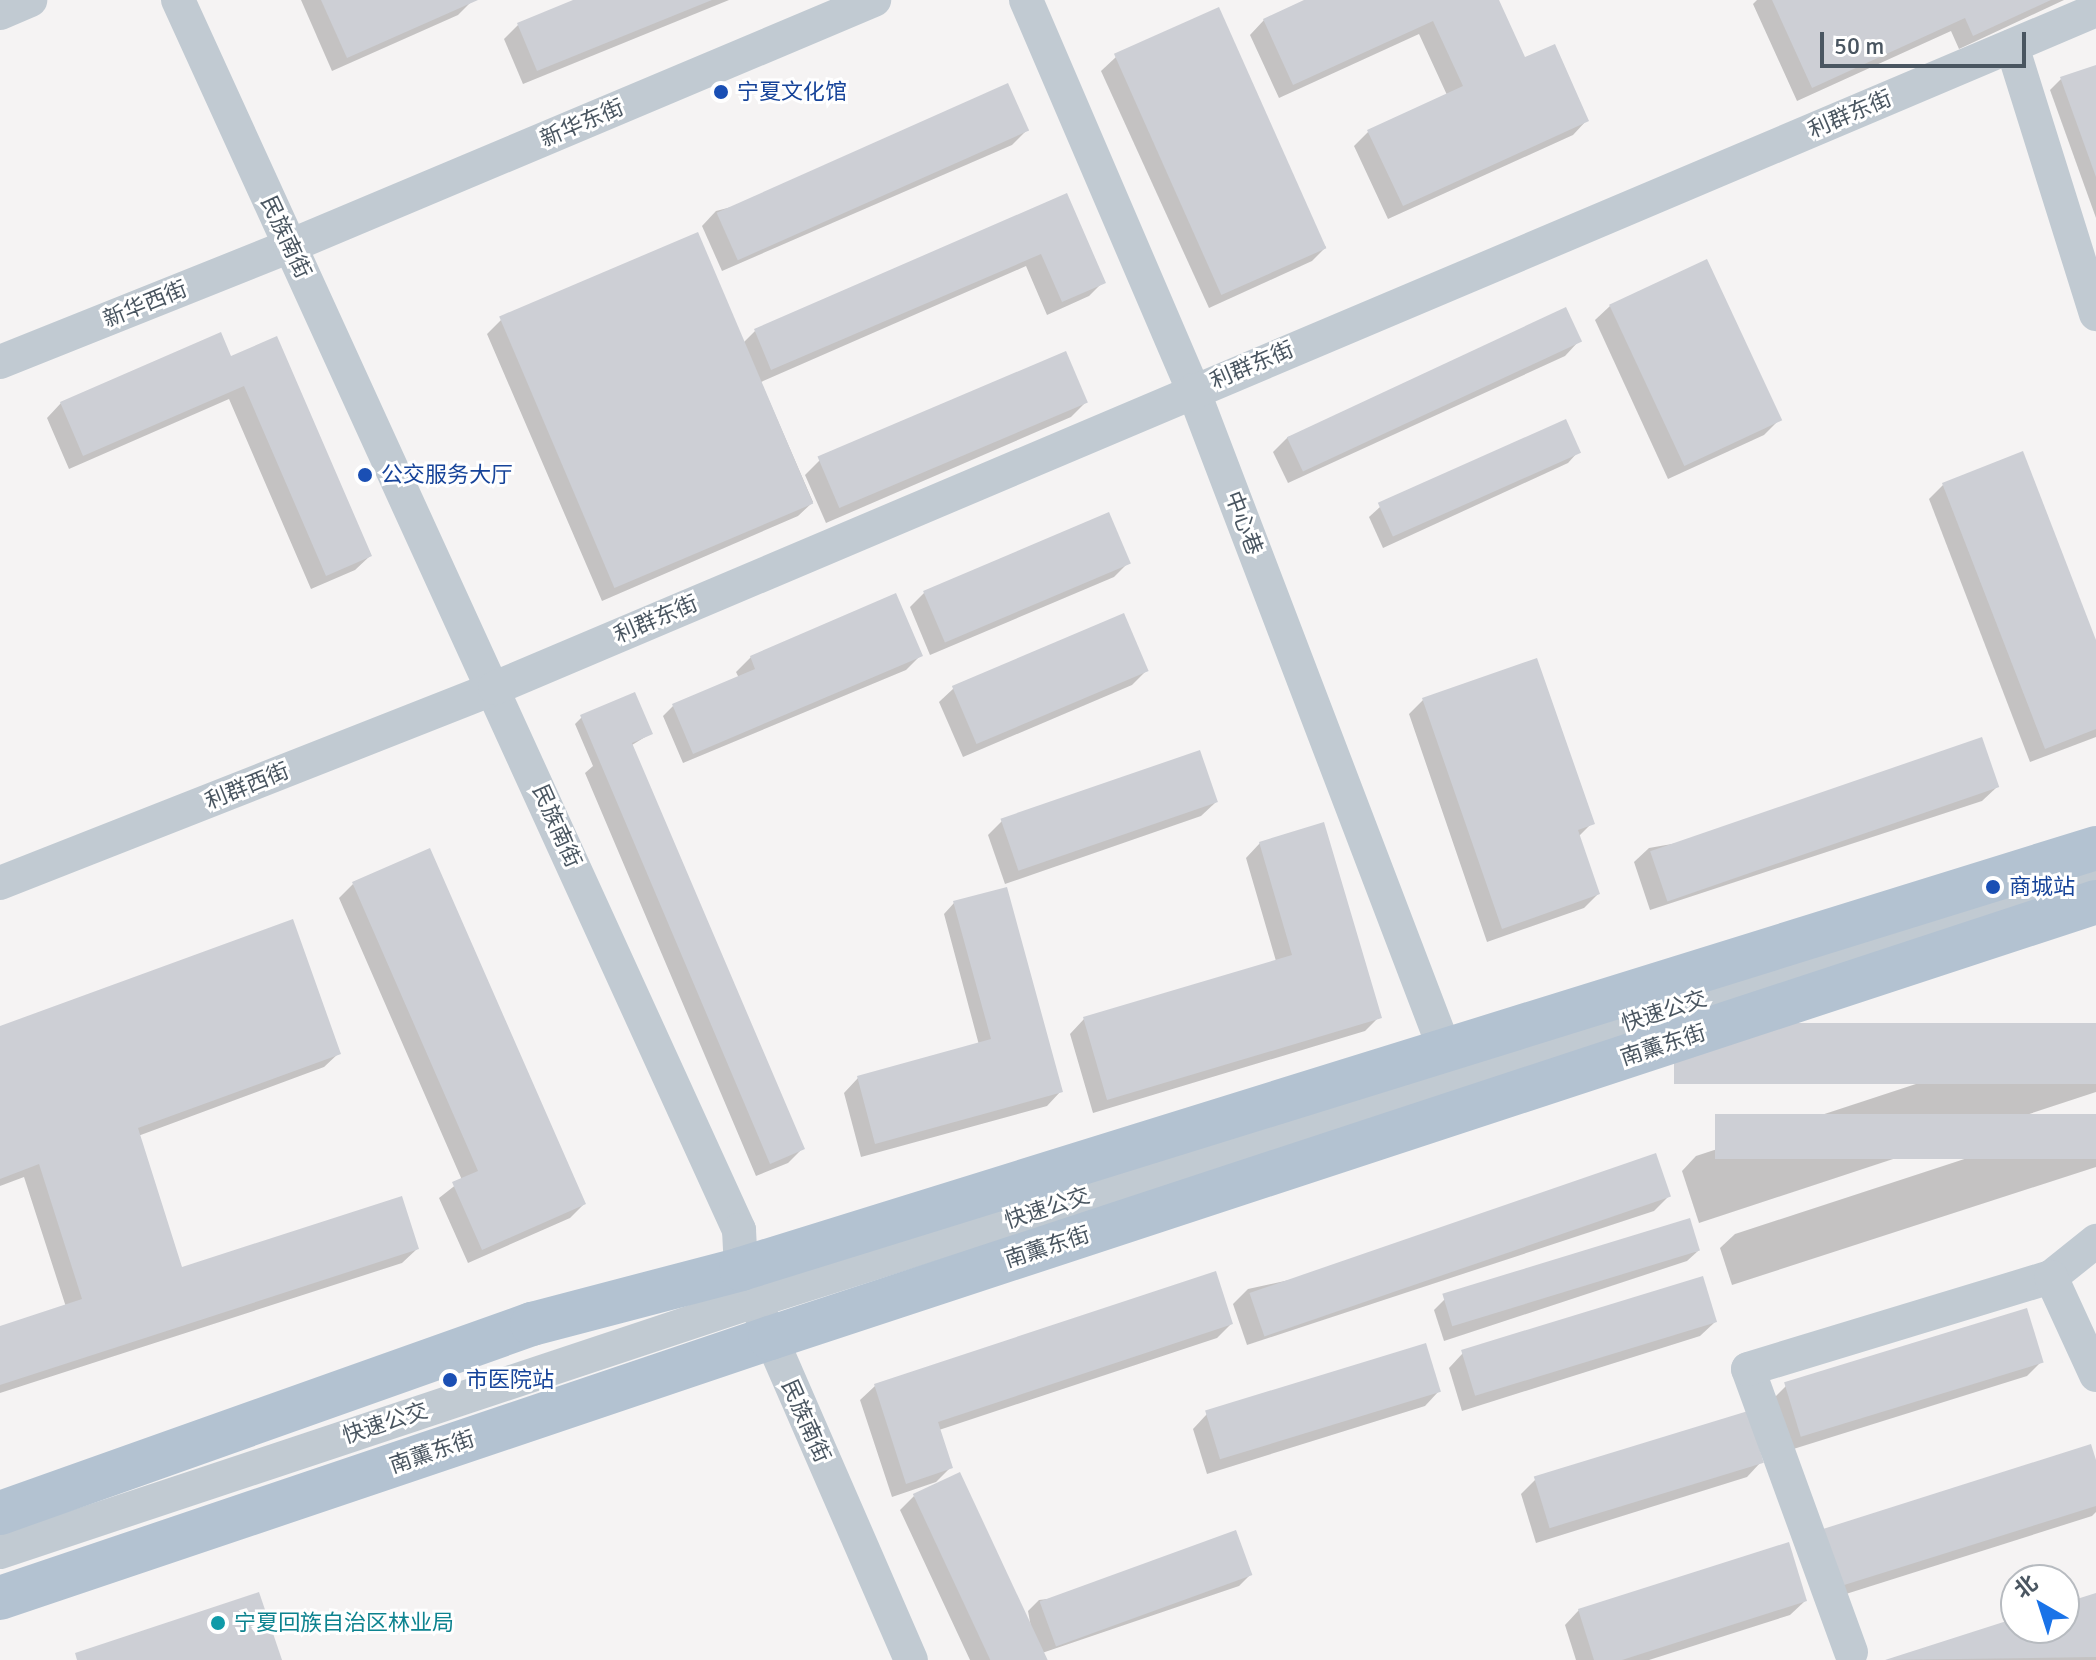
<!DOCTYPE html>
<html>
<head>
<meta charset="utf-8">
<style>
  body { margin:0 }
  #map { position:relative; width:2096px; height:1660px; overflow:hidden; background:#f5f3f3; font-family:Signika,"Noto Sans SC",sans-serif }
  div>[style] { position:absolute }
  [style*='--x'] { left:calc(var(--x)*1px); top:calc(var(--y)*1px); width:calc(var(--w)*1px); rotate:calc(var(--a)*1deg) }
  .shadow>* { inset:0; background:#0003 }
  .building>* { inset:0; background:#cdcfd5; transform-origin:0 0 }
  .minor>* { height:34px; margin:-17px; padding:0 17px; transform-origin:17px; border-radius:17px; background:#c1cad2 }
  .major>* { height:44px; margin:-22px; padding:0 22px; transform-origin:22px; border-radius:22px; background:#b3c2d1 }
  .dots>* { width:22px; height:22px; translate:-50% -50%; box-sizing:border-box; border:4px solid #fff; border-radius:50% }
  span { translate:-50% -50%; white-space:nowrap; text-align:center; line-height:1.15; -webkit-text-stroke:6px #fff; paint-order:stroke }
  .transit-label { font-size:22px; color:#164399 }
  .left { translate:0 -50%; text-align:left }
  .street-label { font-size:22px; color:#4a5661 }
  .culture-label { font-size:22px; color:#0d838f }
  .north { position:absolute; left:2000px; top:1564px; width:80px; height:80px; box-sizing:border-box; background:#fff; border:2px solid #b7bbc0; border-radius:50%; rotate:321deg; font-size:22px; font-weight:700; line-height:32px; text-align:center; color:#4a5661 }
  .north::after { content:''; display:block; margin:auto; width:28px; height:36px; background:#1a73e8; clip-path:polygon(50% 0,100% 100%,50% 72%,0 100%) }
  .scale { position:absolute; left:1820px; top:32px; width:206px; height:36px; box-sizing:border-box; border:4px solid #4a5661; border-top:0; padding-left:10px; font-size:24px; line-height:28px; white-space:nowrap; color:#4a5661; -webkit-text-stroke:6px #fff; paint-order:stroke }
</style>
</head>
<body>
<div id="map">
  <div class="shadow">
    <div style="clip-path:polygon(301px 0,471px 0,472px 1px,458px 15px,332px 71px)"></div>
    <div style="clip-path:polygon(578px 0,729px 0,523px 84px,504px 39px,519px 24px)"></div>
    <div style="clip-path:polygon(1309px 0,1497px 0,1524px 60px,1587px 120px,1573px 135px,1388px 219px,1354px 146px,1369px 131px,1447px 95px,1419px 34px,1279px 98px,1250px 35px,1264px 20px)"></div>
    <div style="clip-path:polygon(1757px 0,2064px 0,1959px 49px,1951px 31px,1797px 101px,1753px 4px)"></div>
    <div style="clip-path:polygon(1116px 57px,1326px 247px,1312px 261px,1209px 308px,1101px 71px)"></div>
    <div style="clip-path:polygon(2096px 67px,2096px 218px,2050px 90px,2061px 79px)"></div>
    <div style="clip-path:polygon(1026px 131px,1012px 145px,722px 271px,702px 226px,716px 211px)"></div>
    <div style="clip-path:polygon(1066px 196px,1103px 282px,1089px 296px,1047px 315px,1026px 266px,761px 382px,813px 502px,798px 516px,602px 601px,487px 334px,501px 320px,744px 342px,755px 331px)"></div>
    <div style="clip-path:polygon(1706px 261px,1778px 421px,1764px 435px,1668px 479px,1595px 320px,1610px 306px)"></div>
    <div style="clip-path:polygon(1579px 341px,1565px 356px,1288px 483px,1273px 452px,1288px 437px)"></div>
    <div style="clip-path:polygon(230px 359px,370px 556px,355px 570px,311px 589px,229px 399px,69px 469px,47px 418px,61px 403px)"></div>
    <div style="clip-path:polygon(1086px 402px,1071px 417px,826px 523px,805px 475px,820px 460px)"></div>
    <div style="clip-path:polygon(1578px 452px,1568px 463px,1383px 548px,1369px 517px,1380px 507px)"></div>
    <div style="clip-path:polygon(1944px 484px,2096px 646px,2096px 737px,2030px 762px,1929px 499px)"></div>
    <div style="clip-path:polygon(1128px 563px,1114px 577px,930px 655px,910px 607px,924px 593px)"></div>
    <div style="clip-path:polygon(920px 656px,906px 670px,683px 763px,663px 716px,673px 706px,739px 678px,736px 672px,751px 657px)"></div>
    <div style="clip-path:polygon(1146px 671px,1132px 685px,963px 757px,939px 702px,954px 688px)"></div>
    <div style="clip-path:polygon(1423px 700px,1592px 823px,1578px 837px,1598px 894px,1584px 908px,1487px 942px,1409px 714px)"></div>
    <div style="clip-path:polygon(582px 717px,650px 734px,632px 745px,802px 1149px,788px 1163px,756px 1176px,585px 773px,593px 766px,575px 724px)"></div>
    <div style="clip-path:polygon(1997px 787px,1982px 801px,1650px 910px,1634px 862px,1649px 848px)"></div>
    <div style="clip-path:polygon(1216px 802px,1201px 816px,1005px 884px,988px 835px,1003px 820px)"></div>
    <div style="clip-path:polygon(1260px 843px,1379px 1017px,1365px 1031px,1093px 1113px,1070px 1034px,1084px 1019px,1276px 961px,1246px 858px)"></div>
    <div style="clip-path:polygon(353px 884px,584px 1204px,570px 1218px,468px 1263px,439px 1198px,462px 1180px,339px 898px)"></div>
    <div style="clip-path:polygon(954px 903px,1061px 1091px,1047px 1106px,861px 1157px,844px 1093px,858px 1078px,979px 1045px,944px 914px)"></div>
    <div style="clip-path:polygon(2096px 1025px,2096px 1092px,1699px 1223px,1682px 1171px,1696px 1156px)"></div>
    <div style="clip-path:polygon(0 1029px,339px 1053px,324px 1067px,138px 1136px,181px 1269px,417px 1249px,402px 1263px,0 1393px,0 1328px,66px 1307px,24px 1177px,0 1186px)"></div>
    <div style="clip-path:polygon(2096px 1116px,2096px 1167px,1732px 1285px,1720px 1248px,1735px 1234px)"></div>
    <div style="clip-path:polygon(1668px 1197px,1654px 1211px,1247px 1345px,1233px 1304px,1248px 1289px)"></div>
    <div style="clip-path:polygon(1698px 1251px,1687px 1261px,1444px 1341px,1434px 1310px,1445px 1299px)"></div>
    <div style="clip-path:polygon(2026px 1310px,2042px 1361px,2027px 1376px,1787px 1451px,1771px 1401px,1786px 1386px)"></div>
    <div style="clip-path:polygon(1715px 1322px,1700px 1336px,1462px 1411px,1449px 1368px,1463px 1353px)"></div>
    <div style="clip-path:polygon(1231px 1324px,1217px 1338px,939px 1430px,951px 1467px,936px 1482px,892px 1497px,860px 1400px,875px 1386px)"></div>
    <div style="clip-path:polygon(1439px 1391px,1425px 1406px,1207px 1474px,1193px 1429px,1207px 1414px)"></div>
    <div style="clip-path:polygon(1761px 1462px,1747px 1477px,1536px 1543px,1521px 1494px,1535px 1480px)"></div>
    <div style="clip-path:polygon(2096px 1466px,2096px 1512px,2092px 1516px,1827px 1600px,1810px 1545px)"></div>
    <div style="clip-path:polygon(914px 1496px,1031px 1627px,1028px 1611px,1039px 1600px,1250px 1575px,1239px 1586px,1042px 1653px,1046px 1660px,970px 1660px,900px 1510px)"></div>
    <div style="clip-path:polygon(2096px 1595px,2096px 1660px,1890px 1660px,2016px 1620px,2016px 1628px,2064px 1628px,2064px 1605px)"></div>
    <div style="clip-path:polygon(1805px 1601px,1790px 1615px,1649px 1660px,1576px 1660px,1565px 1625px,1579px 1610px)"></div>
  </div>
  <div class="building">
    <div style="clip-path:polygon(321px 0,478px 0,347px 58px)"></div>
    <div style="clip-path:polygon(573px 0,712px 0,537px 71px,517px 23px)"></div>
    <div style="clip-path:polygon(1304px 0,1499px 0,1525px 57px,1555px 44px,1589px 121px,1403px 206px,1367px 130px,1463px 86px,1433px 21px,1293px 85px,1263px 19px)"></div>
    <div style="clip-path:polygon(1772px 0,2051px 0,1973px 36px,1965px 18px,1812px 88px)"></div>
    <div style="left:1219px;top:7px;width:264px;height:115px;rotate:66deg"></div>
    <div style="clip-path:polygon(2096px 65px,2096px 177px,2060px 77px)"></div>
    <div style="left:1008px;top:83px;width:52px;height:319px;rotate:66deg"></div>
    <div style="clip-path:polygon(1067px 193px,1106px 283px,1062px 302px,1041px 254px,771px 370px,754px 329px)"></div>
    <div style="left:698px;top:232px;width:295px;height:216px;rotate:67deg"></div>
    <div style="left:1707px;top:259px;width:178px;height:108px;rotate:65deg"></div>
    <div style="left:1566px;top:307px;width:38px;height:308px;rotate:65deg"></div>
    <div style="clip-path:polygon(221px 332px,231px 356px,277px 336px,372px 556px,326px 576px,244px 386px,83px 456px,60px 402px)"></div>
    <div style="left:1066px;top:351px;width:56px;height:270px;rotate:67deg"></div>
    <div style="left:1566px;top:419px;width:37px;height:206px;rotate:66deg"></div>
    <div style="clip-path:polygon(2023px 451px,2096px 640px,2096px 729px,2045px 749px,1942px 483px)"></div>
    <div style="left:1109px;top:512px;width:56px;height:202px;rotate:67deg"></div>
    <div style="clip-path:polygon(896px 593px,923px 656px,693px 754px,672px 704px,755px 669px,750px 656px)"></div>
    <div style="left:1124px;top:613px;width:63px;height:187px;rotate:67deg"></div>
    <div style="clip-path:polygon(1537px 658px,1595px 824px,1578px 830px,1600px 894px,1502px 929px,1422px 698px)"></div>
    <div style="clip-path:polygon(635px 692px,653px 734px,632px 743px,805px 1149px,770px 1164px,580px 715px)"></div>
    <div style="left:1982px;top:737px;width:53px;height:351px;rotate:71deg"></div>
    <div style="left:1200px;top:750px;width:55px;height:211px;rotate:71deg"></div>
    <div style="clip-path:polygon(1324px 822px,1382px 1018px,1107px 1100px,1083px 1017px,1292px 955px,1259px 842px)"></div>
    <div style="clip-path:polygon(430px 848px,586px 1204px,482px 1250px,452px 1182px,478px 1171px,352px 882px)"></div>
    <div style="clip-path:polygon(1007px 887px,1063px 1092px,875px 1144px,857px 1076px,991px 1039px,953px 901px)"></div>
    <div style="clip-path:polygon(293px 919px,341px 1054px,138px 1128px,182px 1267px,402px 1196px,419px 1249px,0 1385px,0 1326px,82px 1299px,39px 1164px,0 1179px,0 1026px)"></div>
    <div style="left:2096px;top:1023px;width:61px;height:422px;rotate:90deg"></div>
    <div style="left:2096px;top:1114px;width:45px;height:381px;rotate:90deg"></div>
    <div style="left:1656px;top:1153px;width:46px;height:430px;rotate:71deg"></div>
    <div style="left:1690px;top:1218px;width:34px;height:259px;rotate:73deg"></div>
    <div style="clip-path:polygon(1216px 1271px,1233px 1324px,938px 1422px,953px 1468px,906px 1484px,874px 1384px)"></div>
    <div style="left:1703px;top:1276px;width:48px;height:253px;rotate:73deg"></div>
    <div style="left:2027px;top:1308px;width:57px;height:254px;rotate:73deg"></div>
    <div style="left:1426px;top:1343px;width:51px;height:231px;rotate:73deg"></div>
    <div style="left:1748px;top:1411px;width:54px;height:224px;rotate:73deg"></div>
    <div style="clip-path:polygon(2091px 1444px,2096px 1460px,2096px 1506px,1841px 1586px,1823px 1529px)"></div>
    <div style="left:960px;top:1472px;width:208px;height:52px;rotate:65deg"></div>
    <div style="left:1236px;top:1530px;width:48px;height:209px;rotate:70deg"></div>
    <div style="clip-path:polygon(1789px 1542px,1807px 1601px,1622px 1660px,1594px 1660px,1578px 1609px)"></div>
    <div style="clip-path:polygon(259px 1592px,282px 1660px,77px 1660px,75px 1653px)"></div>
    <div style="clip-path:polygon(2096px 1593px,2096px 1657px,1885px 1660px,2016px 1618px,2016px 1628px,2064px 1628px,2064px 1603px)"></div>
  </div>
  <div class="minor">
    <div style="--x:178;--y:0;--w:1352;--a:65.48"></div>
    <div style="--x:739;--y:1230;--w:39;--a:87"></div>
    <div style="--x:741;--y:1269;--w:426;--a:66.5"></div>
    <div style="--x:1026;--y:0;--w:424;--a:66.8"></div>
    <div style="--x:1193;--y:390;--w:710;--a:69.11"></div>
    <div style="--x:0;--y:13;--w:33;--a:-23"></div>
    <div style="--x:2012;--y:46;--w:281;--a:72.6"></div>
    <div style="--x:0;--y:362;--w:312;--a:-21.8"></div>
    <div style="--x:290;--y:246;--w:634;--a:-22.84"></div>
    <div style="--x:0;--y:883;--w:532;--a:-21.5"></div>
    <div style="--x:495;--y:688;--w:1739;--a:-22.95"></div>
    <div style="--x:2051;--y:1277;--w:58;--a:-38.7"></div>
    <div style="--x:0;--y:1552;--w:796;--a:-18.39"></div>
    <div style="--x:755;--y:1301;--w:1408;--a:-17.74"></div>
    <div style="--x:1851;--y:1652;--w:301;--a:-110"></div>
    <div style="--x:1748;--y:1369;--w:317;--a:-16.9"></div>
    <div style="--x:2051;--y:1277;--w:108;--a:65.3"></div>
  </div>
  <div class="major">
    <div style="--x:0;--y:1513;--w:565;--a:-19.56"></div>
    <div style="--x:532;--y:1324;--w:216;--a:-14.7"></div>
    <div style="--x:741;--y:1269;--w:1419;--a:-17.26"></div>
    <div style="--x:0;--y:1598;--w:813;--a:-18.66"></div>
    <div style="--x:770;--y:1338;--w:1396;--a:-18.2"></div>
  </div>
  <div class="dots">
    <div style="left:721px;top:92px;background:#1a4fb4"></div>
    <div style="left:365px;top:475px;background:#1a4fb4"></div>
    <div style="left:1993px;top:887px;background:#1a4fb4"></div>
    <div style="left:450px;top:1380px;background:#1a4fb4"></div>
    <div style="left:218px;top:1623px;background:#0f9aa8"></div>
  </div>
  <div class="transit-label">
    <span class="left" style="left:737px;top:92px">宁夏文化馆</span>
    <span class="left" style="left:381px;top:475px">公交服务大厅</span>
    <span class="left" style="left:2009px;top:887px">商城站</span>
    <span class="left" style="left:466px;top:1380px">市医院站</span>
  </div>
  <div class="street-label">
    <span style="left:1850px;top:114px;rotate:-23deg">利群东街</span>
    <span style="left:582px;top:123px;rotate:-23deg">新华东街</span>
    <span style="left:286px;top:237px;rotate:65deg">民族南街</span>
    <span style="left:145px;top:304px;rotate:-22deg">新华西街</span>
    <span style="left:1252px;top:365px;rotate:-23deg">利群东街</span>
    <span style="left:1244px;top:523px;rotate:69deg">中心巷</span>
    <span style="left:656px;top:619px;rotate:-23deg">利群东街</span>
    <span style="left:247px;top:786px;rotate:-22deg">利群西街</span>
    <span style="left:557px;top:826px;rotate:66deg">民族南街</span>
    <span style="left:1664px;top:1011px;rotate:-18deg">快速公交</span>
    <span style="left:1663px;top:1045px;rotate:-18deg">南薰东街</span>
    <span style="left:1047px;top:1208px;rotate:-18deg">快速公交</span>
    <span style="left:1047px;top:1247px;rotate:-18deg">南薰东街</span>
    <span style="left:806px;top:1421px;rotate:66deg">民族南街</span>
    <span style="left:385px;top:1423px;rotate:-18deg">快速公交</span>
    <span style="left:432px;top:1452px;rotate:-19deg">南薰东街</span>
  </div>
  <div class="culture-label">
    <span class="left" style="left:234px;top:1623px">宁夏回族自治区林业局</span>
  </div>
  <div class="north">北</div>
  <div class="scale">50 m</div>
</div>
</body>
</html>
